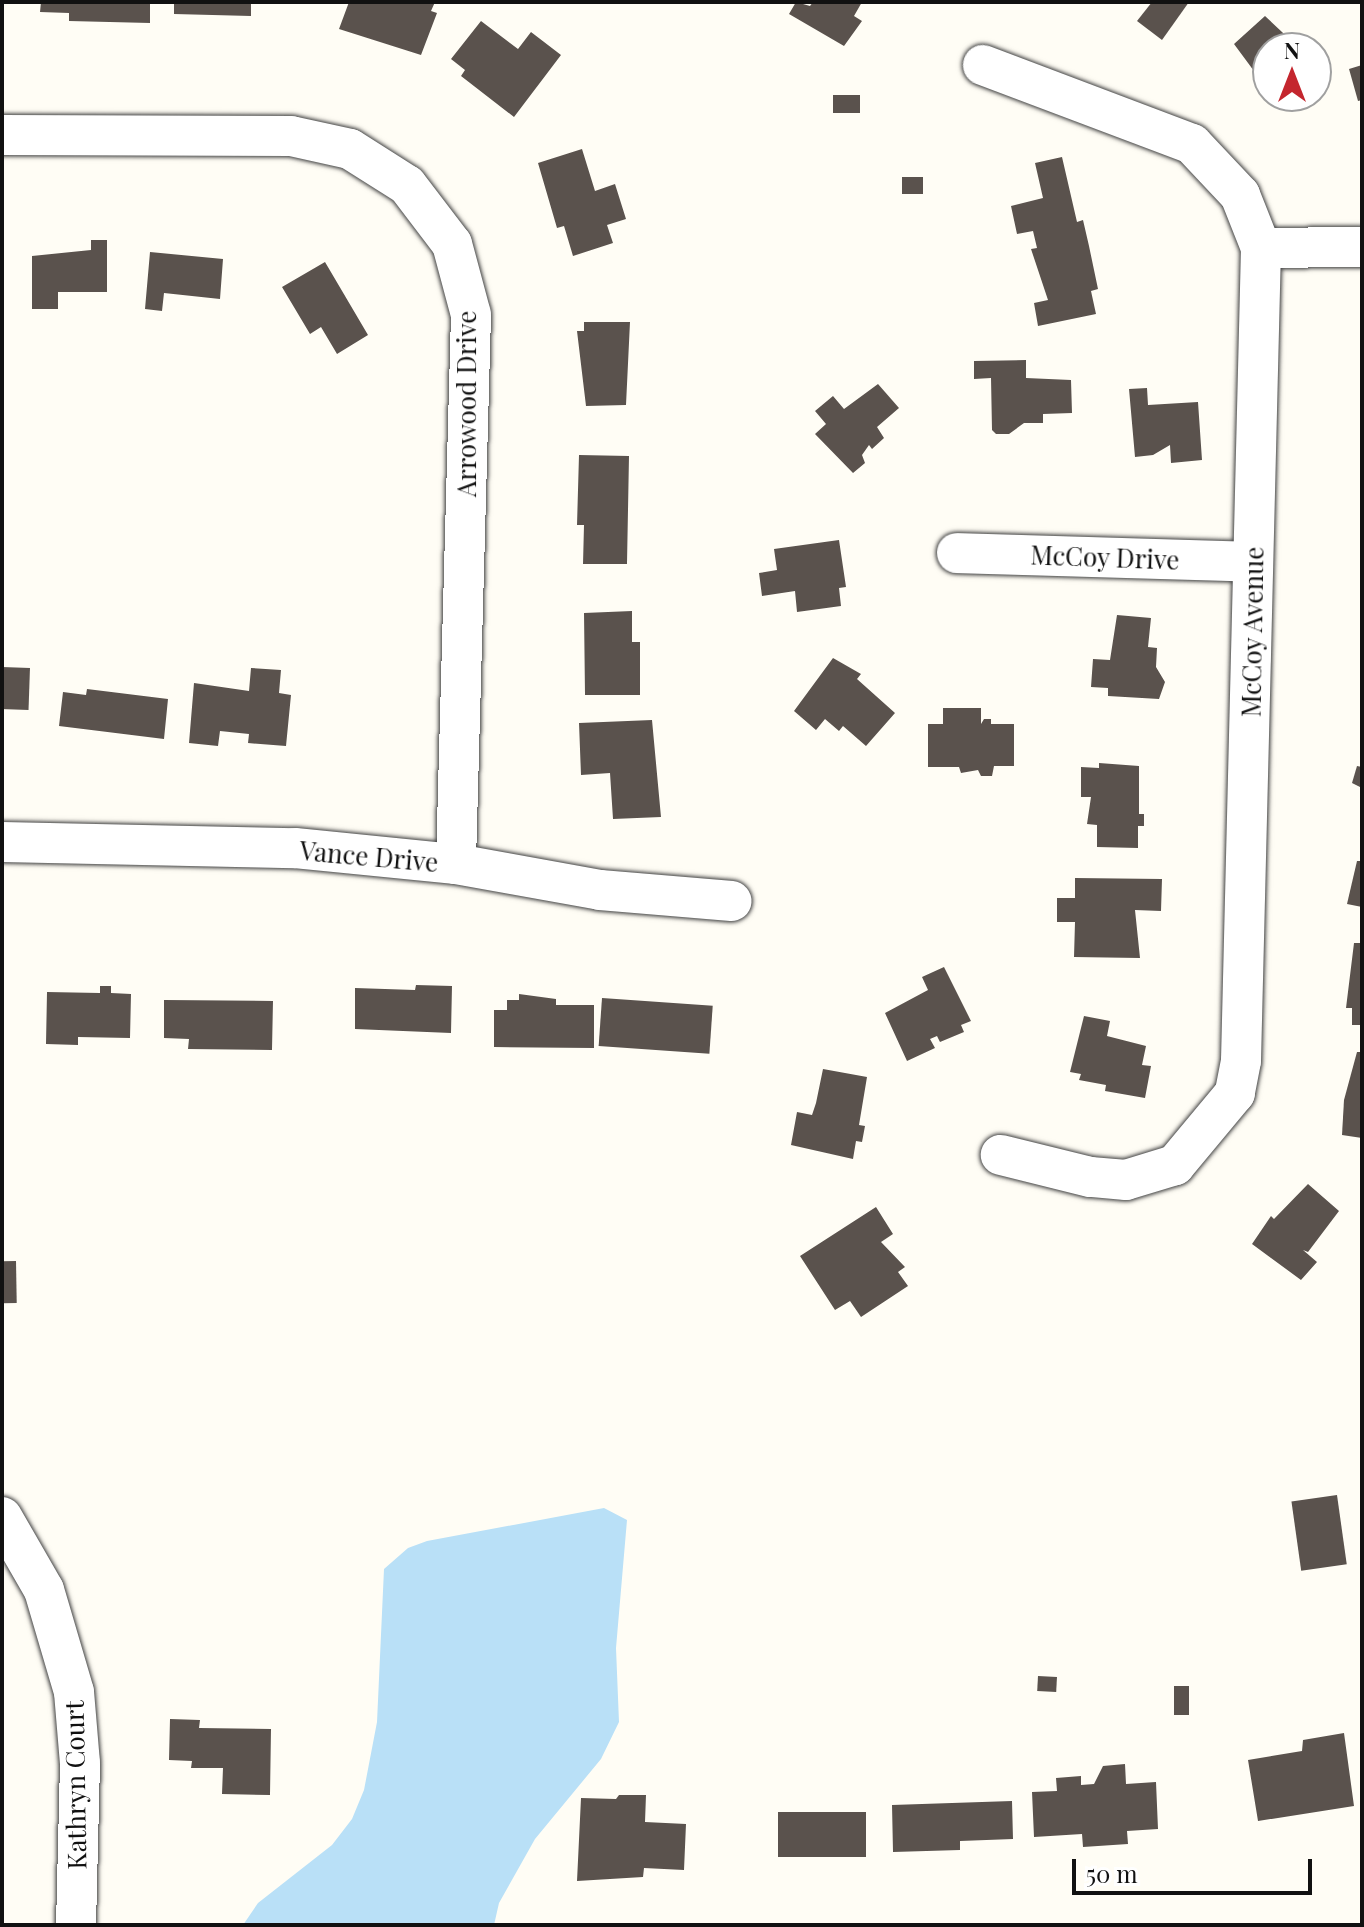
<!DOCTYPE html>
<html>
<head>
<meta charset="utf-8">
<style>
  body { margin:0 }
  #map { position:relative; width:1364px; height:1927px; overflow:hidden; background:#fffdf5; font-family:"Playfair Display",serif }
  div>[style] { position:absolute }
  [style*='--x'] { left:calc(var(--x)*1px); top:calc(var(--y)*1px); width:calc(var(--w)*1px); rotate:calc(var(--a)*1deg) }
  .water>* { inset:0; background:#b9e0f7 }
  .building>* { inset:0; background:#5a524d; transform-origin:0 0 }
  .roads { filter:drop-shadow(0 0 2px #444) drop-shadow(0 0 2px #444) }
  .minor>* { height:40px; margin:-20px; padding:0 20px; transform-origin:20px; border-radius:20px; background:#fff }
  span { translate:-50% -50%; white-space:nowrap; text-align:center; line-height:1.15; -webkit-text-stroke:8px #fff; paint-order:stroke }
  .street-label { font-size:26px; color:#111 }
  .frame { position:absolute; inset:0; border:4px solid #111; pointer-events:none }
  .north { position:absolute; left:1252px; top:32px; width:80px; height:80px; box-sizing:border-box; background:#fff; border:2px solid #a0a0a0; border-radius:50%; rotate:0deg; font-size:22px; font-weight:700; line-height:32px; text-align:center; color:#111 }
  .north::after { content:''; display:block; margin:auto; width:28px; height:36px; background:#c4262e; clip-path:polygon(50% 0,100% 100%,50% 72%,0 100%) }
  .scale { position:absolute; left:1072px; top:1859px; width:240px; height:36px; box-sizing:border-box; border:4px solid #111; border-top:0; padding-left:10px; font-size:24px; line-height:28px; white-space:nowrap; color:#111; -webkit-text-stroke:6px #fff; paint-order:stroke }
</style>
</head>
<body>
<div id="map">
  <div class="water">
    <div style="clip-path:polygon(604px 1508px,627px 1520px,616px 1648px,619px 1722px,601px 1759px,535px 1839px,499px 1903px,494px 1925px,243px 1925px,258px 1903px,332px 1845px,352px 1819px,364px 1790px,377px 1722px,384px 1569px,408px 1548px,427px 1541px)"></div>
  </div>
  <div class="building">
    <div style="clip-path:polygon(41px 2px,150px 2px,150px 23px,69px 21px,69px 13px,40px 12px)"></div>
    <div style="clip-path:polygon(174px 2px,251px 2px,251px 16px,174px 14px)"></div>
    <div style="clip-path:polygon(349px 2px,435px 2px,431px 11px,437px 13px,421px 55px,339px 29px)"></div>
    <div style="clip-path:polygon(796px 2px,810px 6px,813px 2px,862px 2px,854px 16px,862px 21px,844px 46px,789px 14px)"></div>
    <div style="clip-path:polygon(1152px 2px,1189px 2px,1162px 40px,1137px 21px)"></div>
    <div style="clip-path:polygon(1265px 16px,1299px 48px,1268px 48px,1268px 90px,1234px 44px)"></div>
    <div style="clip-path:polygon(481px 21px,518px 49px,531px 32px,561px 55px,514px 117px,461px 76px,465px 70px,451px 59px)"></div>
    <div style="clip-path:polygon(1316px 52px,1328px 64px,1316px 75px)"></div>
    <div style="clip-path:polygon(1362px 65px,1362px 100px,1358px 101px,1349px 69px)"></div>
    <div style="left:833px;top:95px;width:27px;height:18px"></div>
    <div style="clip-path:polygon(582px 149px,595px 191px,615px 184px,626px 219px,607px 225px,613px 243px,573px 256px,564px 226px,557px 228px,538px 163px)"></div>
    <div style="clip-path:polygon(1062px 157px,1077px 222px,1083px 220px,1089px 246px,1098px 289px,1091px 291px,1096px 314px,1038px 326px,1034px 303px,1048px 300px,1031px 249px,1037px 248px,1033px 231px,1017px 234px,1011px 206px,1043px 198px,1035px 163px)"></div>
    <div style="left:902px;top:177px;width:21px;height:17px"></div>
    <div style="clip-path:polygon(91px 240px,107px 240px,107px 292px,58px 292px,58px 309px,32px 309px,32px 256px,91px 250px)"></div>
    <div style="clip-path:polygon(150px 252px,223px 259px,220px 299px,164px 293px,162px 311px,145px 309px)"></div>
    <div style="clip-path:polygon(325px 262px,368px 335px,337px 354px,321px 327px,310px 334px,282px 287px)"></div>
    <div style="clip-path:polygon(584px 322px,630px 322px,626px 405px,586px 406px,577px 331px,584px 331px)"></div>
    <div style="clip-path:polygon(1026px 360px,1026px 378px,1071px 380px,1072px 413px,1043px 414px,1043px 423px,1024px 423px,1009px 434px,996px 434px,992px 430px,991px 378px,974px 379px,974px 361px)"></div>
    <div style="clip-path:polygon(878px 384px,899px 408px,877px 427px,884px 438px,872px 449px,869px 445px,862px 455px,865px 463px,853px 473px,815px 434px,826px 424px,815px 411px,833px 396px,844px 409px)"></div>
    <div style="clip-path:polygon(1147px 388px,1148px 405px,1198px 402px,1202px 460px,1171px 463px,1170px 445px,1153px 455px,1135px 457px,1129px 389px)"></div>
    <div style="clip-path:polygon(579px 455px,629px 456px,627px 564px,583px 564px,584px 525px,577px 525px)"></div>
    <div style="clip-path:polygon(839px 540px,846px 587px,839px 588px,841px 606px,797px 612px,795px 591px,762px 596px,759px 573px,777px 570px,774px 549px)"></div>
    <div style="clip-path:polygon(632px 611px,632px 642px,640px 642px,640px 695px,585px 695px,584px 613px)"></div>
    <div style="clip-path:polygon(1117px 615px,1151px 618px,1148px 647px,1157px 648px,1156px 667px,1165px 682px,1159px 699px,1108px 696px,1108px 688px,1091px 687px,1093px 659px,1110px 660px)"></div>
    <div style="clip-path:polygon(833px 658px,861px 674px,857px 679px,895px 713px,866px 746px,843px 726px,839px 731px,825px 719px,816px 730px,794px 711px)"></div>
    <div style="left:2px;top:667px;width:28px;height:42px;rotate:2deg"></div>
    <div style="clip-path:polygon(251px 668px,281px 670px,279px 693px,291px 695px,286px 746px,248px 743px,249px 734px,220px 731px,218px 746px,189px 743px,194px 683px,249px 691px)"></div>
    <div style="clip-path:polygon(87px 689px,168px 699px,164px 739px,59px 726px,63px 692px,86px 695px)"></div>
    <div style="clip-path:polygon(943px 708px,981px 708px,981px 724px,984px 719px,991px 719px,991px 724px,1014px 724px,1014px 766px,994px 766px,992px 776px,981px 776px,978px 770px,961px 773px,959px 767px,928px 767px,928px 724px,943px 724px)"></div>
    <div style="clip-path:polygon(652px 720px,661px 817px,613px 819px,610px 773px,581px 775px,579px 723px)"></div>
    <div style="clip-path:polygon(1099px 763px,1139px 766px,1139px 814px,1144px 814px,1144px 826px,1138px 826px,1138px 848px,1097px 847px,1097px 825px,1087px 824px,1091px 797px,1081px 797px,1081px 767px,1099px 768px)"></div>
    <div style="clip-path:polygon(1357px 766px,1362px 767px,1362px 788px,1352px 783px)"></div>
    <div style="clip-path:polygon(1357px 861px,1362px 861px,1362px 907px,1347px 904px)"></div>
    <div style="clip-path:polygon(1075px 878px,1162px 879px,1161px 911px,1135px 910px,1140px 958px,1074px 957px,1075px 922px,1057px 922px,1057px 898px,1075px 898px)"></div>
    <div style="clip-path:polygon(1354px 943px,1362px 943px,1362px 1025px,1352px 1025px,1352px 1008px,1346px 1008px)"></div>
    <div style="clip-path:polygon(944px 967px,971px 1021px,961px 1025px,964px 1032px,940px 1042px,937px 1036px,930px 1039px,935px 1048px,907px 1061px,885px 1013px,928px 990px,922px 977px)"></div>
    <div style="clip-path:polygon(416px 985px,452px 986px,451px 1033px,355px 1029px,355px 988px,415px 990px)"></div>
    <div style="clip-path:polygon(100px 986px,111px 986px,111px 993px,131px 994px,130px 1038px,78px 1037px,78px 1045px,46px 1044px,47px 992px,100px 993px)"></div>
    <div style="clip-path:polygon(519px 994px,556px 999px,556px 1005px,594px 1005px,594px 1048px,494px 1047px,494px 1010px,507px 1010px,507px 1000px,519px 1000px)"></div>
    <div style="left:602px;top:998px;width:111px;height:48px;rotate:4deg"></div>
    <div style="clip-path:polygon(164px 1000px,273px 1001px,272px 1050px,188px 1049px,189px 1039px,164px 1038px)"></div>
    <div style="clip-path:polygon(1084px 1016px,1110px 1021px,1107px 1036px,1146px 1046px,1142px 1065px,1151px 1066px,1145px 1098px,1105px 1091px,1106px 1085px,1079px 1080px,1081px 1074px,1070px 1072px)"></div>
    <div style="clip-path:polygon(1357px 1052px,1362px 1052px,1362px 1138px,1342px 1135px,1344px 1100px)"></div>
    <div style="clip-path:polygon(823px 1069px,867px 1077px,859px 1125px,865px 1126px,862px 1142px,856px 1141px,853px 1159px,791px 1145px,797px 1112px,812px 1115px,816px 1103px)"></div>
    <div style="clip-path:polygon(1308px 1184px,1339px 1211px,1308px 1252px,1303px 1250px,1317px 1262px,1301px 1280px,1252px 1244px,1271px 1216px,1274px 1219px)"></div>
    <div style="clip-path:polygon(876px 1207px,893px 1234px,881px 1242px,905px 1267px,898px 1272px,908px 1286px,861px 1317px,850px 1301px,835px 1310px,800px 1256px)"></div>
    <div style="left:16px;top:1261px;width:42px;height:14px;rotate:89deg"></div>
    <div style="left:1337px;top:1495px;width:70px;height:46px;rotate:82deg"></div>
    <div style="left:1038px;top:1676px;width:19px;height:15px;rotate:3deg"></div>
    <div style="left:1174px;top:1686px;width:15px;height:29px"></div>
    <div style="clip-path:polygon(170px 1719px,200px 1720px,199px 1728px,271px 1729px,270px 1795px,222px 1794px,223px 1768px,191px 1768px,192px 1761px,169px 1760px)"></div>
    <div style="clip-path:polygon(1344px 1733px,1354px 1806px,1258px 1821px,1248px 1760px,1302px 1751px,1303px 1740px)"></div>
    <div style="clip-path:polygon(1125px 1764px,1126px 1784px,1156px 1782px,1158px 1829px,1127px 1831px,1128px 1844px,1083px 1847px,1082px 1834px,1034px 1837px,1032px 1792px,1057px 1791px,1056px 1778px,1081px 1776px,1081px 1785px,1094px 1784px,1103px 1766px)"></div>
    <div style="clip-path:polygon(619px 1795px,646px 1795px,645px 1822px,686px 1824px,684px 1870px,644px 1868px,643px 1877px,577px 1881px,581px 1798px,616px 1799px)"></div>
    <div style="clip-path:polygon(1012px 1801px,1013px 1839px,960px 1841px,960px 1850px,893px 1852px,892px 1805px)"></div>
    <div style="left:778px;top:1812px;width:88px;height:45px"></div>
  </div>
  <div class="roads">
    <div class="minor">
      <div style="--x:983;--y:65;--w:223;--a:20.7"></div>
      <div style="--x:1192;--y:144;--w:70;--a:46.7"></div>
      <div style="--x:1240;--y:195;--w:57;--a:68.4"></div>
      <div style="--x:1261;--y:248;--w:813;--a:91.41"></div>
      <div style="--x:1241;--y:1061;--w:33;--a:101"></div>
      <div style="--x:1235;--y:1093;--w:94;--a:129.8"></div>
      <div style="--x:1175;--y:1165;--w:51;--a:163"></div>
      <div style="--x:1126;--y:1180;--w:36;--a:-175"></div>
      <div style="--x:1090;--y:1177;--w:92;--a:-166.1"></div>
      <div style="--x:2;--y:135;--w:289;--a:0.2"></div>
      <div style="--x:291;--y:136;--w:60;--a:12.4"></div>
      <div style="--x:350;--y:149;--w:67;--a:32.3"></div>
      <div style="--x:407;--y:185;--w:74;--a:52.7"></div>
      <div style="--x:452;--y:244;--w:73;--a:75"></div>
      <div style="--x:471;--y:315;--w:549;--a:91.57"></div>
      <div style="--x:1261;--y:248;--w:101;--a:-0.6"></div>
      <div style="--x:957;--y:553;--w:296;--a:1.7"></div>
      <div style="--x:2;--y:842;--w:293;--a:1.2"></div>
      <div style="--x:295;--y:848;--w:162;--a:5.7"></div>
      <div style="--x:456;--y:864;--w:146;--a:10.2"></div>
      <div style="--x:600;--y:890;--w:132;--a:4.8"></div>
      <div style="--x:2;--y:1517;--w:84;--a:60.1"></div>
      <div style="--x:44;--y:1590;--w:106;--a:73.6"></div>
      <div style="--x:74;--y:1692;--w:71;--a:85.2"></div>
      <div style="--x:80;--y:1763;--w:162;--a:91.4"></div>
    </div>
  </div>
  <div class="street-label">
    <span style="left:466px;top:404px;rotate:-90deg">Arrowood Drive</span>
    <span style="left:1105px;top:557px;rotate:2deg">McCoy Drive</span>
    <span style="left:1252px;top:632px;rotate:-89deg">McCoy Avenue</span>
    <span style="left:369px;top:856px;rotate:5deg">Vance Drive</span>
    <span style="left:75px;top:1785px;rotate:-91deg">Kathryn Court</span>
  </div>
  <div class="frame"></div>
  <div class="north">N</div>
  <div class="scale">50 m</div>
</div>
</body>
</html>
